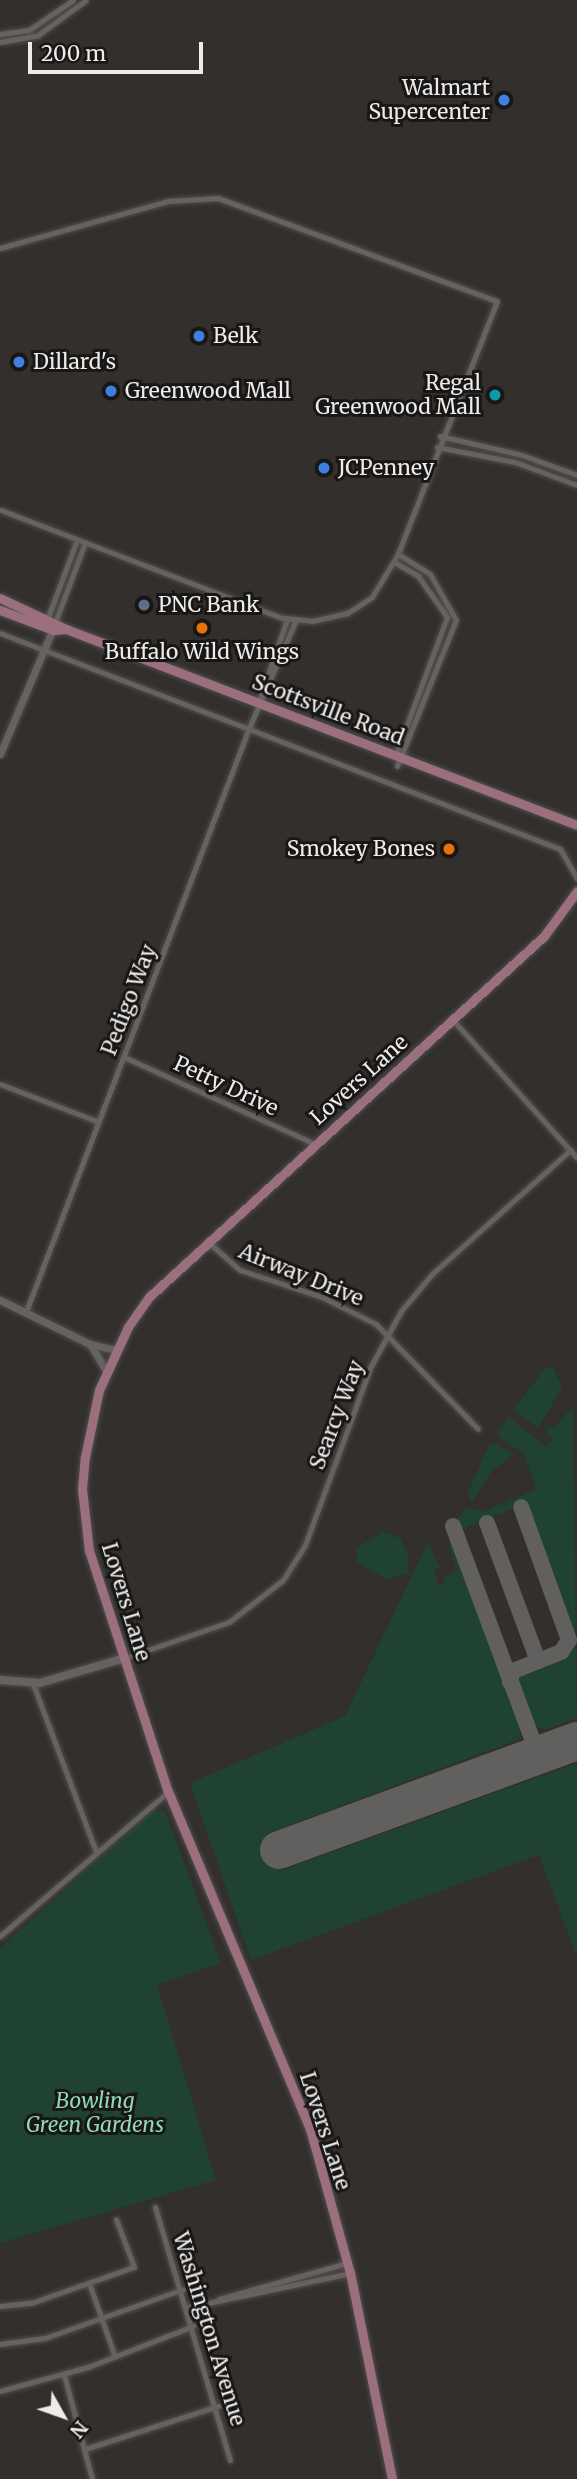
<!DOCTYPE html>
<html>
<head>
<meta charset="utf-8">
<style>
  body { margin:0 }
  #map { position:relative; width:577px; height:2479px; overflow:hidden; background:#322f2d; font-family:Merriweather,serif }
  div>[style] { position:absolute }
  [style*='--x'] { left:calc(var(--x)*1px); top:calc(var(--y)*1px); width:calc(var(--w)*1px); rotate:calc(var(--a)*1deg) }
  .green>* { inset:0; background:#1f4232 }
  .taxiway>* { height:16px; margin:-8px; padding:0 8px; transform-origin:8px; border-radius:8px; background:#62605e }
  .runway>* { height:38px; margin:-19px; padding:0 19px; transform-origin:19px; border-radius:19px; background:#62605e }
  .roads { filter:drop-shadow(0 0 2px #504e4c) drop-shadow(0 0 2px #504e4c) }
  .minor>* { height:5px; margin:-2.5px; padding:0 2.5px; transform-origin:2.5px; border-radius:2.5px; background:#65625f }
  .tertiary>* { height:7px; margin:-3.5px; padding:0 3.5px; transform-origin:3.5px; border-radius:3.5px; background:#65625f }
  .secondary>* { height:8px; margin:-4px; padding:0 4px; transform-origin:4px; border-radius:4px; background:#65625f }
  .primary>* { height:9px; margin:-4.5px; padding:0 4.5px; transform-origin:4.5px; border-radius:4.5px; background:#9b6f7e }
  .dots>* { width:19px; height:19px; translate:-50% -50%; box-sizing:border-box; border:4px solid #191716; border-radius:50% }
  span { translate:-50% -50%; white-space:nowrap; text-align:center; line-height:1.15; -webkit-text-stroke:6px #191716; paint-order:stroke }
  .poi-label { font-size:21px; color:#edecea }
  .right { translate:-100% -50%; text-align:right }
  .left { translate:0 -50%; text-align:left }
  .street-label { font-size:21px; color:#edecea }
  .park-label { font-size:21px; color:#90d9b5; font-style:italic }
  .north { position:absolute; left:28px; top:2381px; width:70px; height:70px; -webkit-text-stroke:5px #191716; paint-order:stroke; rotate:130deg; font-size:19px; font-weight:700; line-height:28px; text-align:center; color:#edecea }
  .north::after { content:''; display:block; margin:auto; width:24px; height:32px; background:#edecea; clip-path:polygon(50% 0,100% 100%,50% 72%,0 100%) }
  .scale { position:absolute; left:28px; top:42px; width:175px; height:32px; box-sizing:border-box; border:4px solid #edecea; border-top:0; padding-left:9px; font-size:21px; line-height:24px; white-space:nowrap; color:#edecea; -webkit-text-stroke:5px #191716; paint-order:stroke }
</style>
</head>
<body>
<div id="map">
  <div class="green">
    <div style="clip-path:polygon(553px 1367px,562px 1388px,538px 1428px,513px 1411px,545px 1368px)"></div>
    <div style="clip-path:polygon(573px 1406px,577px 1718px,544px 1730px,531px 1723px,517px 1680px,520px 1672px,573px 1647px,525px 1504px,459px 1530px,456px 1520px,467px 1507px,482px 1512px,537px 1489px,524px 1454px,500px 1438px,498px 1431px,509px 1417px,546px 1447px,552px 1439px,544px 1428px,556px 1426px)"></div>
    <div style="clip-path:polygon(496px 1443px,514px 1454px,491px 1472px,472px 1502px,467px 1494px,489px 1445px)"></div>
    <div style="clip-path:polygon(383px 1532px,400px 1538px,408px 1553px,408px 1572px,388px 1580px,357px 1562px,356px 1548px)"></div>
    <div style="clip-path:polygon(451px 1532px,521px 1727px,519px 1739px,266px 1834px,280px 1871px,577px 1763px,577px 1958px,539px 1855px,251px 1960px,190px 1783px,345px 1716px,428px 1542px,440px 1568px,434px 1570px,439px 1586px,445px 1584px,443px 1577px,457px 1571px,449px 1546px)"></div>
    <div style="clip-path:polygon(154px 1810px,165px 1811px,221px 1963px,157px 1985px,216px 2180px,0 2243px,0 1948px)"></div>
  </div>
  <div class="taxiway">
    <div style="--x:487;--y:1523;--w:147;--a:69.7"></div>
    <div style="--x:453;--y:1526;--w:244;--a:69.6"></div>
    <div style="--x:510;--y:1682;--w:11;--a:-75"></div>
    <div style="--x:513;--y:1671;--w:52;--a:-21.6"></div>
    <div style="--x:561;--y:1652;--w:14;--a:-56"></div>
    <div style="--x:569;--y:1640;--w:141;--a:-109.8"></div>
  </div>
  <div class="runway">
    <div style="--x:279;--y:1850;--w:317;--a:-20.1"></div>
  </div>
  <div class="roads">
    <div class="minor">
      <div style="--x:0;--y:34;--w:29;--a:-8"></div>
      <div style="--x:29;--y:30;--w:53;--a:-34.3"></div>
      <div style="--x:0;--y:42;--w:39;--a:-10"></div>
      <div style="--x:38;--y:35;--w:59;--a:-36.1"></div>
      <div style="--x:0;--y:248;--w:174;--a:-15.6"></div>
      <div style="--x:168;--y:201;--w:50;--a:-3.4"></div>
      <div style="--x:218;--y:198;--w:297;--a:20.3"></div>
      <div style="--x:497;--y:301;--w:272;--a:111.4"></div>
      <div style="--x:398;--y:554;--w:50;--a:121.2"></div>
      <div style="--x:372;--y:597;--w:30;--a:147"></div>
      <div style="--x:347;--y:613;--w:35;--a:167"></div>
      <div style="--x:313;--y:621;--w:31;--a:-174"></div>
      <div style="--x:282;--y:618;--w:302;--a:-159"></div>
      <div style="--x:440;--y:436;--w:84;--a:13"></div>
      <div style="--x:522;--y:455;--w:59;--a:20"></div>
      <div style="--x:437;--y:447;--w:79;--a:10.9"></div>
      <div style="--x:515;--y:462;--w:66;--a:20.4"></div>
      <div style="--x:394;--y:562;--w:28;--a:30"></div>
      <div style="--x:418;--y:576;--w:50;--a:54.7"></div>
      <div style="--x:447;--y:617;--w:149;--a:110.4"></div>
      <div style="--x:48;--y:617;--w:82;--a:-69.4"></div>
      <div style="--x:56;--y:620;--w:82;--a:-69.4"></div>
      <div style="--x:0;--y:633;--w:600;--a:21.09"></div>
      <div style="--x:560;--y:849;--w:34;--a:60"></div>
      <div style="--x:259;--y:701;--w:87;--a:-71.1"></div>
      <div style="--x:397;--y:766;--w:157;--a:-68"></div>
      <div style="--x:456;--y:620;--w:53;--a:-119.5"></div>
      <div style="--x:430;--y:574;--w:38;--a:-148"></div>
      <div style="--x:452;--y:1019;--w:187;--a:48"></div>
      <div style="--x:124;--y:1057;--w:210;--a:24.5"></div>
      <div style="--x:0;--y:1084;--w:106;--a:21"></div>
      <div style="--x:207;--y:1241;--w:44;--a:41.3"></div>
      <div style="--x:240;--y:1270;--w:86;--a:18.2"></div>
      <div style="--x:322;--y:1297;--w:60;--a:26.6"></div>
      <div style="--x:376;--y:1324;--w:146;--a:45.8"></div>
      <div style="--x:27;--y:1309;--w:622;--a:-69.09"></div>
      <div style="--x:249;--y:728;--w:118;--a:-66.5"></div>
      <div style="--x:125;--y:1658;--w:110;--a:-19.1"></div>
      <div style="--x:229;--y:1622;--w:68;--a:-37.9"></div>
      <div style="--x:283;--y:1580;--w:41;--a:-57.8"></div>
      <div style="--x:305;--y:1545;--w:191;--a:-69.8"></div>
      <div style="--x:371;--y:1366;--w:63;--a:-61.4"></div>
      <div style="--x:401;--y:1311;--w:48;--a:-50"></div>
      <div style="--x:432;--y:1274;--w:186;--a:-41.9"></div>
      <div style="--x:33;--y:1684;--w:179;--a:69.4"></div>
      <div style="--x:0;--y:1936;--w:221;--a:-40.6"></div>
      <div style="--x:155;--y:2207;--w:264;--a:73.5"></div>
      <div style="--x:89;--y:2283;--w:78;--a:70.6"></div>
      <div style="--x:219;--y:2299;--w:133;--a:-15.7"></div>
      <div style="--x:0;--y:2306;--w:31;--a:-6"></div>
      <div style="--x:31;--y:2303;--w:109;--a:-19.3"></div>
      <div style="--x:134;--y:2267;--w:51;--a:-110.6"></div>
      <div style="--x:189;--y:2307;--w:165;--a:-11.9"></div>
      <div style="--x:0;--y:2344;--w:45;--a:-7.6"></div>
      <div style="--x:45;--y:2338;--w:146;--a:-19.5"></div>
      <div style="--x:64;--y:2375;--w:108;--a:74.9"></div>
      <div style="--x:0;--y:2391;--w:91;--a:-15.3"></div>
      <div style="--x:88;--y:2367;--w:113;--a:-21.3"></div>
      <div style="--x:85;--y:2449;--w:140;--a:-17.9"></div>
    </div>
    <div class="tertiary">
      <div style="--x:0;--y:754;--w:139;--a:-67.1"></div>
      <div style="--x:0;--y:1300;--w:100;--a:26.1"></div>
      <div style="--x:90;--y:1344;--w:28;--a:13"></div>
      <div style="--x:90;--y:1344;--w:33;--a:59"></div>
    </div>
    <div class="secondary">
      <div style="--x:0;--y:1680;--w:40;--a:4.3"></div>
      <div style="--x:40;--y:1683;--w:89;--a:-16.4"></div>
    </div>
    <div class="primary">
      <div style="--x:0;--y:598;--w:73;--a:25.2"></div>
      <div style="--x:66;--y:629;--w:547;--a:20.98"></div>
      <div style="--x:0;--y:610;--w:57;--a:20.7"></div>
      <div style="--x:53;--y:630;--w:13;--a:-4"></div>
      <div style="--x:392;--y:2479;--w:210;--a:-101.5"></div>
      <div style="--x:350;--y:2273;--w:149;--a:-105.5"></div>
      <div style="--x:310;--y:2129;--w:366;--a:-112.8"></div>
      <div style="--x:168;--y:1792;--w:254;--a:-108.1"></div>
      <div style="--x:89;--y:1551;--w:62;--a:-96.4"></div>
      <div style="--x:82;--y:1489;--w:32;--a:-85"></div>
      <div style="--x:85;--y:1457;--w:68;--a:-78.2"></div>
      <div style="--x:99;--y:1390;--w:69;--a:-65.3"></div>
      <div style="--x:128;--y:1327;--w:37;--a:-55"></div>
      <div style="--x:149;--y:1297;--w:535;--a:-42.42"></div>
      <div style="--x:544;--y:936;--w:56;--a:-53.7"></div>
    </div>
  </div>
  <div class="dots">
    <div style="left:504px;top:100px;background:#3f7fe0"></div>
    <div style="left:199px;top:336px;background:#3f7fe0"></div>
    <div style="left:19px;top:362px;background:#3f7fe0"></div>
    <div style="left:111px;top:391px;background:#3f7fe0"></div>
    <div style="left:495px;top:395px;background:#0f9aa8"></div>
    <div style="left:324px;top:468px;background:#3f7fe0"></div>
    <div style="left:144px;top:605px;background:#5c6f8a"></div>
    <div style="left:202px;top:628px;background:#e8710a"></div>
    <div style="left:449px;top:849px;background:#e8710a"></div>
  </div>
  <div class="poi-label">
    <span class="right" style="left:490px;top:100px">Walmart<br>Supercenter</span>
    <span class="left" style="left:213px;top:336px">Belk</span>
    <span class="left" style="left:33px;top:362px">Dillard's</span>
    <span class="right" style="left:481px;top:395px">Regal<br>Greenwood Mall</span>
    <span class="left" style="left:125px;top:391px">Greenwood Mall</span>
    <span class="left" style="left:338px;top:468px">JCPenney</span>
    <span class="left" style="left:158px;top:605px">PNC Bank</span>
    <span style="left:202px;top:652px">Buffalo Wild Wings</span>
    <span class="right" style="left:435px;top:849px">Smokey Bones</span>
  </div>
  <div class="street-label">
    <span style="left:328px;top:710px;rotate:21deg">Scottsville Road</span>
    <span style="left:129px;top:1000px;rotate:-69deg">Pedigo Way</span>
    <span style="left:359px;top:1080px;rotate:-42deg">Lovers Lane</span>
    <span style="left:226px;top:1086px;rotate:25deg">Petty Drive</span>
    <span style="left:301px;top:1275px;rotate:22deg">Airway Drive</span>
    <span style="left:337px;top:1415px;rotate:-69deg">Searcy Way</span>
    <span style="left:126px;top:1602px;rotate:73deg">Lovers Lane</span>
    <span style="left:325px;top:2131px;rotate:72deg">Lovers Lane</span>
    <span style="left:209px;top:2329px;rotate:73deg">Washington Avenue</span>
  </div>
  <div class="park-label">
    <span style="left:95px;top:2113px">Bowling<br>Green Gardens</span>
  </div>
  <div class="north">N</div>
  <div class="scale">200 m</div>
</div>
</body>
</html>
